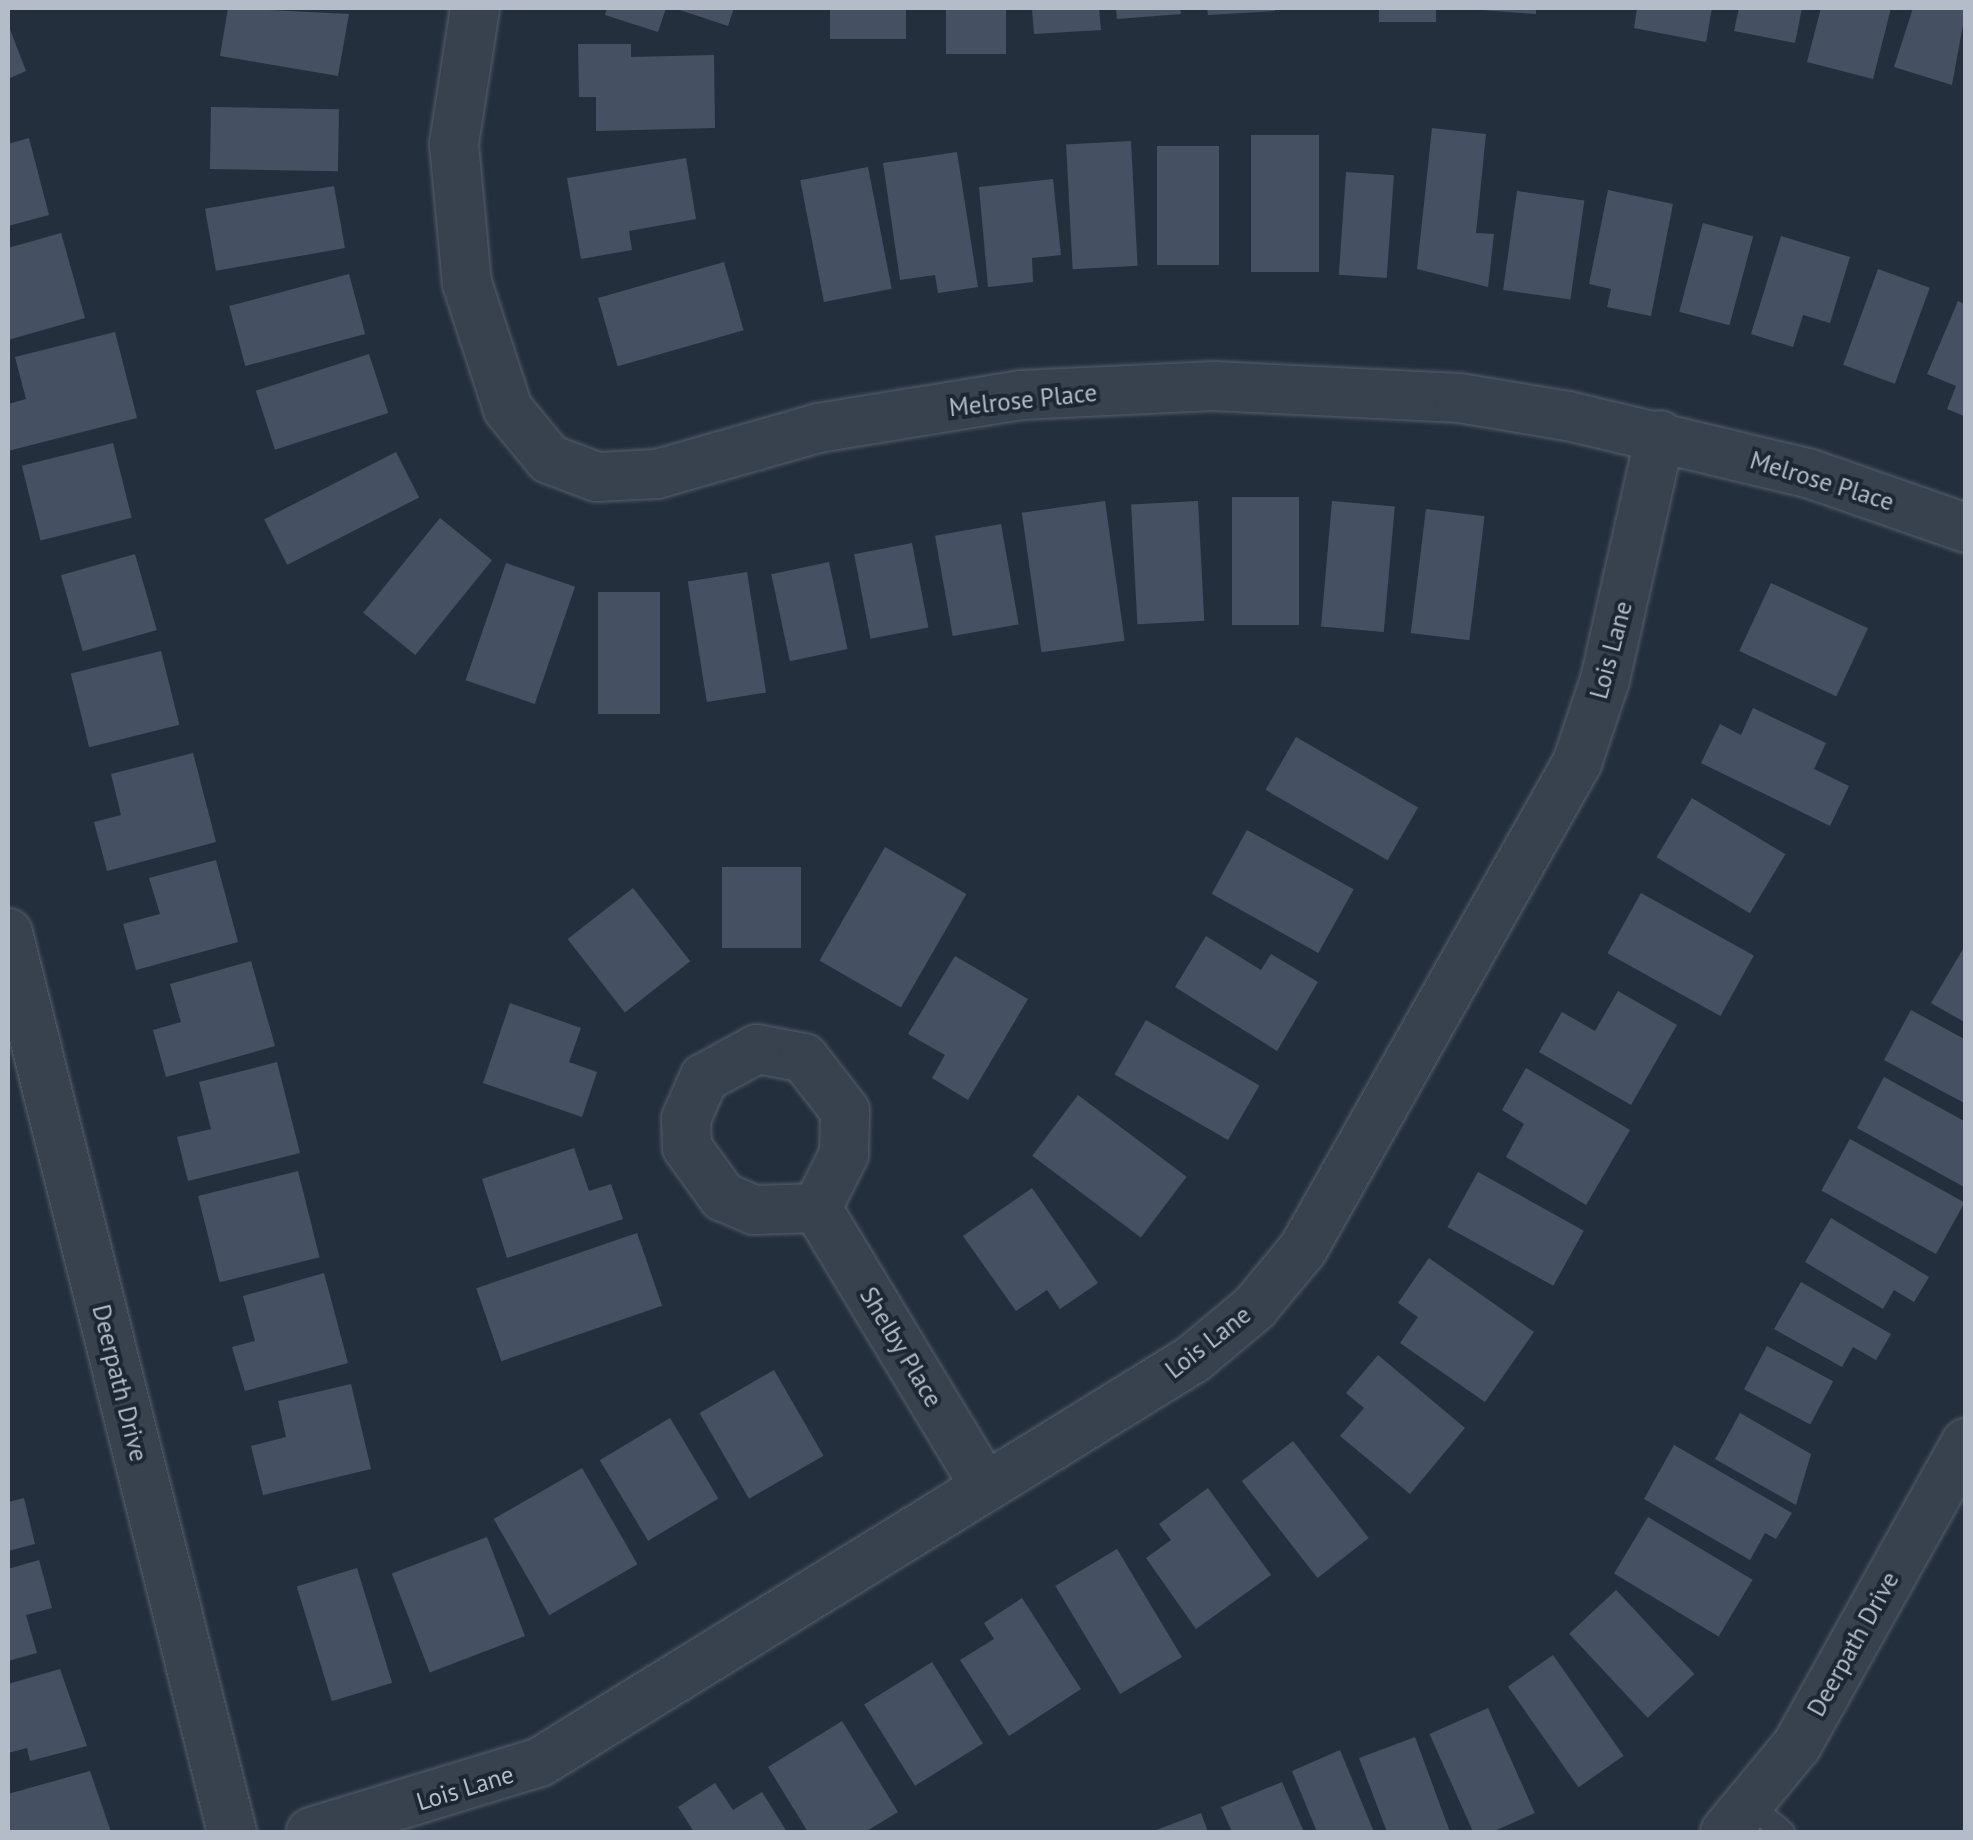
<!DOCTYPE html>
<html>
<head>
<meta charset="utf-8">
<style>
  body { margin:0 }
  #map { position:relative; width:1973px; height:1840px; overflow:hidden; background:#242f3e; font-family:"PT Sans",sans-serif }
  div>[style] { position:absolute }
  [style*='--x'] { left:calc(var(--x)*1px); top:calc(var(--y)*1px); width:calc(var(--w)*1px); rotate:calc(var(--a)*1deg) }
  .building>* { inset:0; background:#455162; transform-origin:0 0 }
  .roads { filter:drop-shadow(0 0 2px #565f6c) drop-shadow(0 0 2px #565f6c) }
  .lane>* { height:22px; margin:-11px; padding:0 11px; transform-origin:11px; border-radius:11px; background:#38414e }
  .street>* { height:48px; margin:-24px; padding:0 24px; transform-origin:24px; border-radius:24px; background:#38414e }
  span { translate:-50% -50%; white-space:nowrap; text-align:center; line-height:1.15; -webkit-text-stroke:8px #1d2633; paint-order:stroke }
  .street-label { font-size:25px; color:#b4bcc9 }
  .frame { position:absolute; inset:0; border:10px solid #b4bcc9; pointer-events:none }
</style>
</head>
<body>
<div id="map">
  <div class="building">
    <div style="clip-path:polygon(228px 8px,349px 14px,338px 76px,220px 56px)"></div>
    <div style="clip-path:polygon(607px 8px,666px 8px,658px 32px,605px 15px)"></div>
    <div style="clip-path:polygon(674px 8px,734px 8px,728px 26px)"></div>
    <div style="left:830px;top:8px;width:76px;height:31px"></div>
    <div style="left:946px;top:8px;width:60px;height:46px"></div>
    <div style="clip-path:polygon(1032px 8px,1099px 8px,1101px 30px,1034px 34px)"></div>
    <div style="clip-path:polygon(1116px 8px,1180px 8px,1181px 14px,1117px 19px)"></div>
    <div style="clip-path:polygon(1207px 8px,1275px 8px,1275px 11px,1208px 15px)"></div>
    <div style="left:1379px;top:8px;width:57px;height:14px"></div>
    <div style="clip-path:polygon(1481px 8px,1536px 8px,1536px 14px,1481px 10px)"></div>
    <div style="clip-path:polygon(1637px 8px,1712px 8px,1706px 42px,1634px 28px)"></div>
    <div style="clip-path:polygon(1739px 8px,1802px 8px,1795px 43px,1734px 31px)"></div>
    <div style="clip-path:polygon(1821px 8px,1891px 8px,1873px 79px,1807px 62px)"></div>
    <div style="clip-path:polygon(1913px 8px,1966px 8px,1952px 85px,1894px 67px)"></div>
    <div style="clip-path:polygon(8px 24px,26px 71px,8px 79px)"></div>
    <div style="clip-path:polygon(578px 44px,631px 44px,631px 57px,714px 55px,715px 128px,596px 131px,596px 97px,579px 97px)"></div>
    <div style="left:211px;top:107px;width:128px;height:62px;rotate:1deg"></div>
    <div style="clip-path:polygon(1432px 128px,1486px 134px,1476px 233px,1494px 234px,1488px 287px,1417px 269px)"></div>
    <div style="left:1319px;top:135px;width:137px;height:68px;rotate:90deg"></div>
    <div style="clip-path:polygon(29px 138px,49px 215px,8px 226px,8px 144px)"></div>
    <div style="left:1131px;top:141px;width:125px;height:65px;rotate:87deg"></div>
    <div style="left:1219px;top:146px;width:119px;height:62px;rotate:90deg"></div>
    <div style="clip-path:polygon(957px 152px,978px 287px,938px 293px,935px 275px,900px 280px,883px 163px)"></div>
    <div style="clip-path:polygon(686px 158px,696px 219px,629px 231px,632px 250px,581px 259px,567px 178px)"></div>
    <div style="left:868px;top:167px;width:124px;height:69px;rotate:79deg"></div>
    <div style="left:1346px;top:172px;width:48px;height:103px;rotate:4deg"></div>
    <div style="clip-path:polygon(1053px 179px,1061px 255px,1032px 258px,1033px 282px,988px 287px,979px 187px)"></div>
    <div style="left:334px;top:186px;width:63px;height:131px;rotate:80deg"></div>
    <div style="clip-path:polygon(1608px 190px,1673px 204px,1651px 316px,1607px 307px,1611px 289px,1589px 284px)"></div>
    <div style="left:1517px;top:191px;width:68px;height:100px;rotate:8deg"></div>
    <div style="left:1703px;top:223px;width:52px;height:92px;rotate:15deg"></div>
    <div style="clip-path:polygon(61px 233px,85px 318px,8px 340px,8px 248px)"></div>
    <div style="clip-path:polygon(1781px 236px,1850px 257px,1830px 323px,1803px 315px,1793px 347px,1751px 334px)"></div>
    <div style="left:724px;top:262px;width:71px;height:131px;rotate:74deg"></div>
    <div style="left:1878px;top:269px;width:55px;height:102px;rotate:20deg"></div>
    <div style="left:349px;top:274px;width:62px;height:124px;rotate:75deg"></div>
    <div style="clip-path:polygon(1958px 301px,1966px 305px,1966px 417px,1947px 409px,1956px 386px,1927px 374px)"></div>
    <div style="clip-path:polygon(115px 332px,137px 418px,8px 451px,8px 404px,26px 399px,15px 357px)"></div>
    <div style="left:369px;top:354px;width:62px;height:119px;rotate:72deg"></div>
    <div style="left:113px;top:443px;width:77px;height:94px;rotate:76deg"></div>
    <div style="left:396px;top:452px;width:51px;height:148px;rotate:63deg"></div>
    <div style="left:1299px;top:497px;width:128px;height:67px;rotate:90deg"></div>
    <div style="left:1105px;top:501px;width:141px;height:84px;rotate:82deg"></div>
    <div style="left:1198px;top:501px;width:120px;height:67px;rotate:87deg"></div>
    <div style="left:1332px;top:501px;width:63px;height:126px;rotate:5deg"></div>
    <div style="left:1426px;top:509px;width:59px;height:125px;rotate:7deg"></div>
    <div style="left:440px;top:518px;width:67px;height:122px;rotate:39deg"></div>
    <div style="left:1001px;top:524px;width:102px;height:67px;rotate:80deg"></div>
    <div style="left:912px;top:543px;width:86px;height:59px;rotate:79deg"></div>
    <div style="left:135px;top:554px;width:79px;height:77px;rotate:74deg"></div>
    <div style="left:829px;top:562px;width:89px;height:59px;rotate:78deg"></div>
    <div style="left:506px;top:563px;width:73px;height:124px;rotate:19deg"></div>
    <div style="left:747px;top:572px;width:122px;height:60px;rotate:81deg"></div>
    <div style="left:1771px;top:583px;width:107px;height:75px;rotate:25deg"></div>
    <div style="left:598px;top:592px;width:62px;height:122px"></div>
    <div style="left:161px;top:651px;width:76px;height:93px;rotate:76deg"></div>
    <div style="clip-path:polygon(1753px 708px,1826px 743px,1814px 769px,1849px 786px,1830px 826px,1701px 763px,1720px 724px,1741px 735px)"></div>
    <div style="left:1296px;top:737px;width:141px;height:61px;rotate:30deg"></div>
    <div style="clip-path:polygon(193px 753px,216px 842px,107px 871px,94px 822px,121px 815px,111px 774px)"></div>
    <div style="left:1692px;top:798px;width:109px;height:69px;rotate:31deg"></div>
    <div style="left:1247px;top:830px;width:122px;height:73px;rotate:29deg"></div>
    <div style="left:885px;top:847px;width:94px;height:131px;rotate:30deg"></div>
    <div style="clip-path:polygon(216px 860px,238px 942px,136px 970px,123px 924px,160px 914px,149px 878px)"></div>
    <div style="left:722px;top:867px;width:79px;height:81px"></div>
    <div style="left:633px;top:888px;width:93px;height:83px;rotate:52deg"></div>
    <div style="left:1641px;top:893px;width:129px;height:69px;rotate:29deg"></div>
    <div style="clip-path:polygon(1206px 936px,1261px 970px,1271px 954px,1318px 982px,1277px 1051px,1175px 987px)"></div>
    <div style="clip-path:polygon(1966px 944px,1966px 1023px,1931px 1003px)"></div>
    <div style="clip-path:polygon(955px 956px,1028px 999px,968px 1100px,932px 1078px,945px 1055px,908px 1034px)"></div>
    <div style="clip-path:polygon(251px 961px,275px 1046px,166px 1077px,153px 1030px,181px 1022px,170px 984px)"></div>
    <div style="clip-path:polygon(1618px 991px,1677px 1025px,1631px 1105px,1539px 1052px,1562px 1012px,1595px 1031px)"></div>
    <div style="clip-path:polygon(510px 1003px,581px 1028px,569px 1062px,597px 1072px,582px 1117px,483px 1083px)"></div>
    <div style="clip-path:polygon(1911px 1010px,1966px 1040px,1966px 1104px,1884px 1060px)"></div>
    <div style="left:1146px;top:1020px;width:131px;height:63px;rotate:30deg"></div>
    <div style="clip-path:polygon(277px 1062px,300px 1153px,188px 1181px,177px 1137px,211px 1129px,199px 1082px)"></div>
    <div style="clip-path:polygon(1526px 1068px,1630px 1130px,1586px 1205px,1506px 1157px,1524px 1124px,1502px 1110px)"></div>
    <div style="clip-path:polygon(1884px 1077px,1966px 1122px,1966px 1188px,1857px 1128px)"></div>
    <div style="left:1078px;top:1095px;width:136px;height:76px;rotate:37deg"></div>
    <div style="left:1850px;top:1139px;width:131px;height:59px;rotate:29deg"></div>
    <div style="clip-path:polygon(574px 1148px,589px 1191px,611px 1184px,623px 1219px,507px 1258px,482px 1179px)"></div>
    <div style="left:298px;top:1171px;width:89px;height:103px;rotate:76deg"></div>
    <div style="left:1478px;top:1172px;width:121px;height:63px;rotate:29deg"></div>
    <div style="clip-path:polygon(1032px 1188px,1098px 1283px,1060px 1309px,1047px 1290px,1016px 1311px,963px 1236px)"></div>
    <div style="clip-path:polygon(1831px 1218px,1929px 1277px,1914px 1302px,1894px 1290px,1883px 1309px,1805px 1262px)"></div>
    <div style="left:637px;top:1233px;width:77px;height:170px;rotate:71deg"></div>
    <div style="clip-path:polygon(1429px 1258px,1534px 1332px,1485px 1402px,1400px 1343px,1418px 1317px,1398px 1303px)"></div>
    <div style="clip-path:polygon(324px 1273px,348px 1363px,245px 1391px,232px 1347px,255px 1341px,243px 1296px)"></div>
    <div style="clip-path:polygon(1801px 1282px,1891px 1334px,1876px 1360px,1853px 1347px,1842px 1367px,1774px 1329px)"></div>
    <div style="left:1767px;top:1346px;width:75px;height:49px;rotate:28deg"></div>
    <div style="clip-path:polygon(1378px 1355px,1465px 1428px,1410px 1494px,1340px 1436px,1364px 1408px,1346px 1393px)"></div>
    <div style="left:774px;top:1370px;width:99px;height:86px;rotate:60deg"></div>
    <div style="clip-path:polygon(351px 1384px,371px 1469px,263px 1495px,251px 1446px,286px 1437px,278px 1401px)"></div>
    <div style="clip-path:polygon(1740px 1413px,1811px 1454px,1796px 1505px,1715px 1459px)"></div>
    <div style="left:670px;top:1418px;width:94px;height:82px;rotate:59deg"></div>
    <div style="left:1293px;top:1441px;width:123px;height:65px;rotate:52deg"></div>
    <div style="clip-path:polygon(1674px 1445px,1792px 1513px,1776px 1539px,1765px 1533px,1750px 1560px,1644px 1499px)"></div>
    <div style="left:582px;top:1468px;width:111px;height:102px;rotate:60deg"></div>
    <div style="clip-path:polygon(1208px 1488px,1271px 1575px,1196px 1629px,1146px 1558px,1171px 1540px,1159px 1524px)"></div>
    <div style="clip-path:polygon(24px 1498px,35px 1544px,8px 1551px,8px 1502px)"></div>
    <div style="left:1648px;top:1517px;width:122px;height:66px;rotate:31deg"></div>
    <div style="left:487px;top:1537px;width:106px;height:102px;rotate:69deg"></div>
    <div style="left:1117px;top:1549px;width:126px;height:72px;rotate:59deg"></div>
    <div style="clip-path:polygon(39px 1560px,52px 1608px,26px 1615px,37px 1653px,8px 1661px,8px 1569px)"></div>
    <div style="left:357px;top:1568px;width:120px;height:63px;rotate:73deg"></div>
    <div style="left:1616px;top:1590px;width:115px;height:64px;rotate:47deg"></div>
    <div style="clip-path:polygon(1022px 1598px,1081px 1689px,1009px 1736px,960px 1660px,994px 1639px,984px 1623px)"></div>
    <div style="left:1553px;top:1655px;width:123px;height:55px;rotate:55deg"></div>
    <div style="left:932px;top:1662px;width:96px;height:80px;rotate:58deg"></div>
    <div style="clip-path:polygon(60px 1669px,87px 1746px,30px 1761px,27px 1748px,8px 1753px,8px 1684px)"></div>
    <div style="left:1488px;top:1708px;width:115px;height:64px;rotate:66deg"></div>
    <div style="clip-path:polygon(842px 1721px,898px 1812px,865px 1832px,808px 1832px,768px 1767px)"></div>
    <div style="clip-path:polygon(1415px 1737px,1450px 1832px,1387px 1832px,1359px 1758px)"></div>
    <div style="clip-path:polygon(1340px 1750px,1374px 1832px,1317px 1832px,1292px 1771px)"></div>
    <div style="clip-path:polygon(90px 1771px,111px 1832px,8px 1832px,8px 1794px)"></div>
    <div style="clip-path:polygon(1282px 1782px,1304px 1832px,1232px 1832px,1221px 1807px)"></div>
    <div style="clip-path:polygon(715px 1783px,733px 1810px,762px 1792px,787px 1832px,694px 1832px,678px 1807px)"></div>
    <div style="clip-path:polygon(1201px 1813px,1208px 1832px,1151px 1832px)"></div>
  </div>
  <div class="roads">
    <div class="lane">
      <div style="--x:1754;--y:1808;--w:38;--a:40"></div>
    </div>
    <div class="street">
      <div style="--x:475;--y:8;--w:138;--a:98.8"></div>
      <div style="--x:454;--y:144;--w:140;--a:84.7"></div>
      <div style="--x:467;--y:283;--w:133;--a:72"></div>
      <div style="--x:508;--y:409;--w:65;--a:50.6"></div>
      <div style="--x:549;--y:459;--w:51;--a:20.6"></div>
      <div style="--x:597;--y:477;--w:60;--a:-2.9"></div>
      <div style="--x:657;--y:474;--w:167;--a:-15.9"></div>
      <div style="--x:818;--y:428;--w:206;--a:-9.2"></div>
      <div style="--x:1021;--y:395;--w:193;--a:-2.7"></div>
      <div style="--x:1214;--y:386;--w:245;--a:2.8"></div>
      <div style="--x:1459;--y:398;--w:110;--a:9.4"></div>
      <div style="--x:1568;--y:416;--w:247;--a:13.4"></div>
      <div style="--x:1808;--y:473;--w:167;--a:19.2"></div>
      <div style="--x:8;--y:933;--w:926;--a:76.01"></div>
      <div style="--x:757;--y:1049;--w:48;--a:10.8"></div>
      <div style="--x:804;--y:1058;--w:67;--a:52.3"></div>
      <div style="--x:845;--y:1111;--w:43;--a:91.3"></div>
      <div style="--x:844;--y:1154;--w:60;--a:116.6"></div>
      <div style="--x:817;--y:1208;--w:63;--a:178.2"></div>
      <div style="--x:754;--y:1210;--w:34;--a:-157"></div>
      <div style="--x:723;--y:1197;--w:62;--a:-125.8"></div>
      <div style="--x:687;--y:1147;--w:28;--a:-92"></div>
      <div style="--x:686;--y:1119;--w:45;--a:-66.3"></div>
      <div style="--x:704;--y:1078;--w:60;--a:-28.7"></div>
      <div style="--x:817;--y:1208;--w:326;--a:58.9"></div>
      <div style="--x:311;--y:1832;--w:239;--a:-17"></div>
      <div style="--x:540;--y:1762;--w:767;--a:-31.68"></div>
      <div style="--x:1193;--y:1359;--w:80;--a:-39.9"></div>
      <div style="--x:1254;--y:1308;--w:77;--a:-50.3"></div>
      <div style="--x:1303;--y:1249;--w:558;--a:-60.59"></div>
      <div style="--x:1577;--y:763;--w:88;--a:-71.4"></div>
      <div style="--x:1605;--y:680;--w:251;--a:-77.3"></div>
      <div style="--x:1725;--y:1832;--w:113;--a:-50.4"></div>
      <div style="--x:1797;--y:1745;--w:346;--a:-60.8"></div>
    </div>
  </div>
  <div class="street-label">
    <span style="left:1023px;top:400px;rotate:-6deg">Melrose Place</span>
    <span style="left:1822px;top:481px;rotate:17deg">Melrose Place</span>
    <span style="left:1611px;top:650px;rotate:-75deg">Lois Lane</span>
    <span style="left:1208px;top:1342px;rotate:-38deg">Lois Lane</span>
    <span style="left:901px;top:1347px;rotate:59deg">Shelby Place</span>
    <span style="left:120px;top:1383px;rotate:76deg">Deerpath Drive</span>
    <span style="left:1853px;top:1644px;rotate:-61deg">Deerpath Drive</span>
    <span style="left:465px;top:1788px;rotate:-17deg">Lois Lane</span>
  </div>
  <div class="frame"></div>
</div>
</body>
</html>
